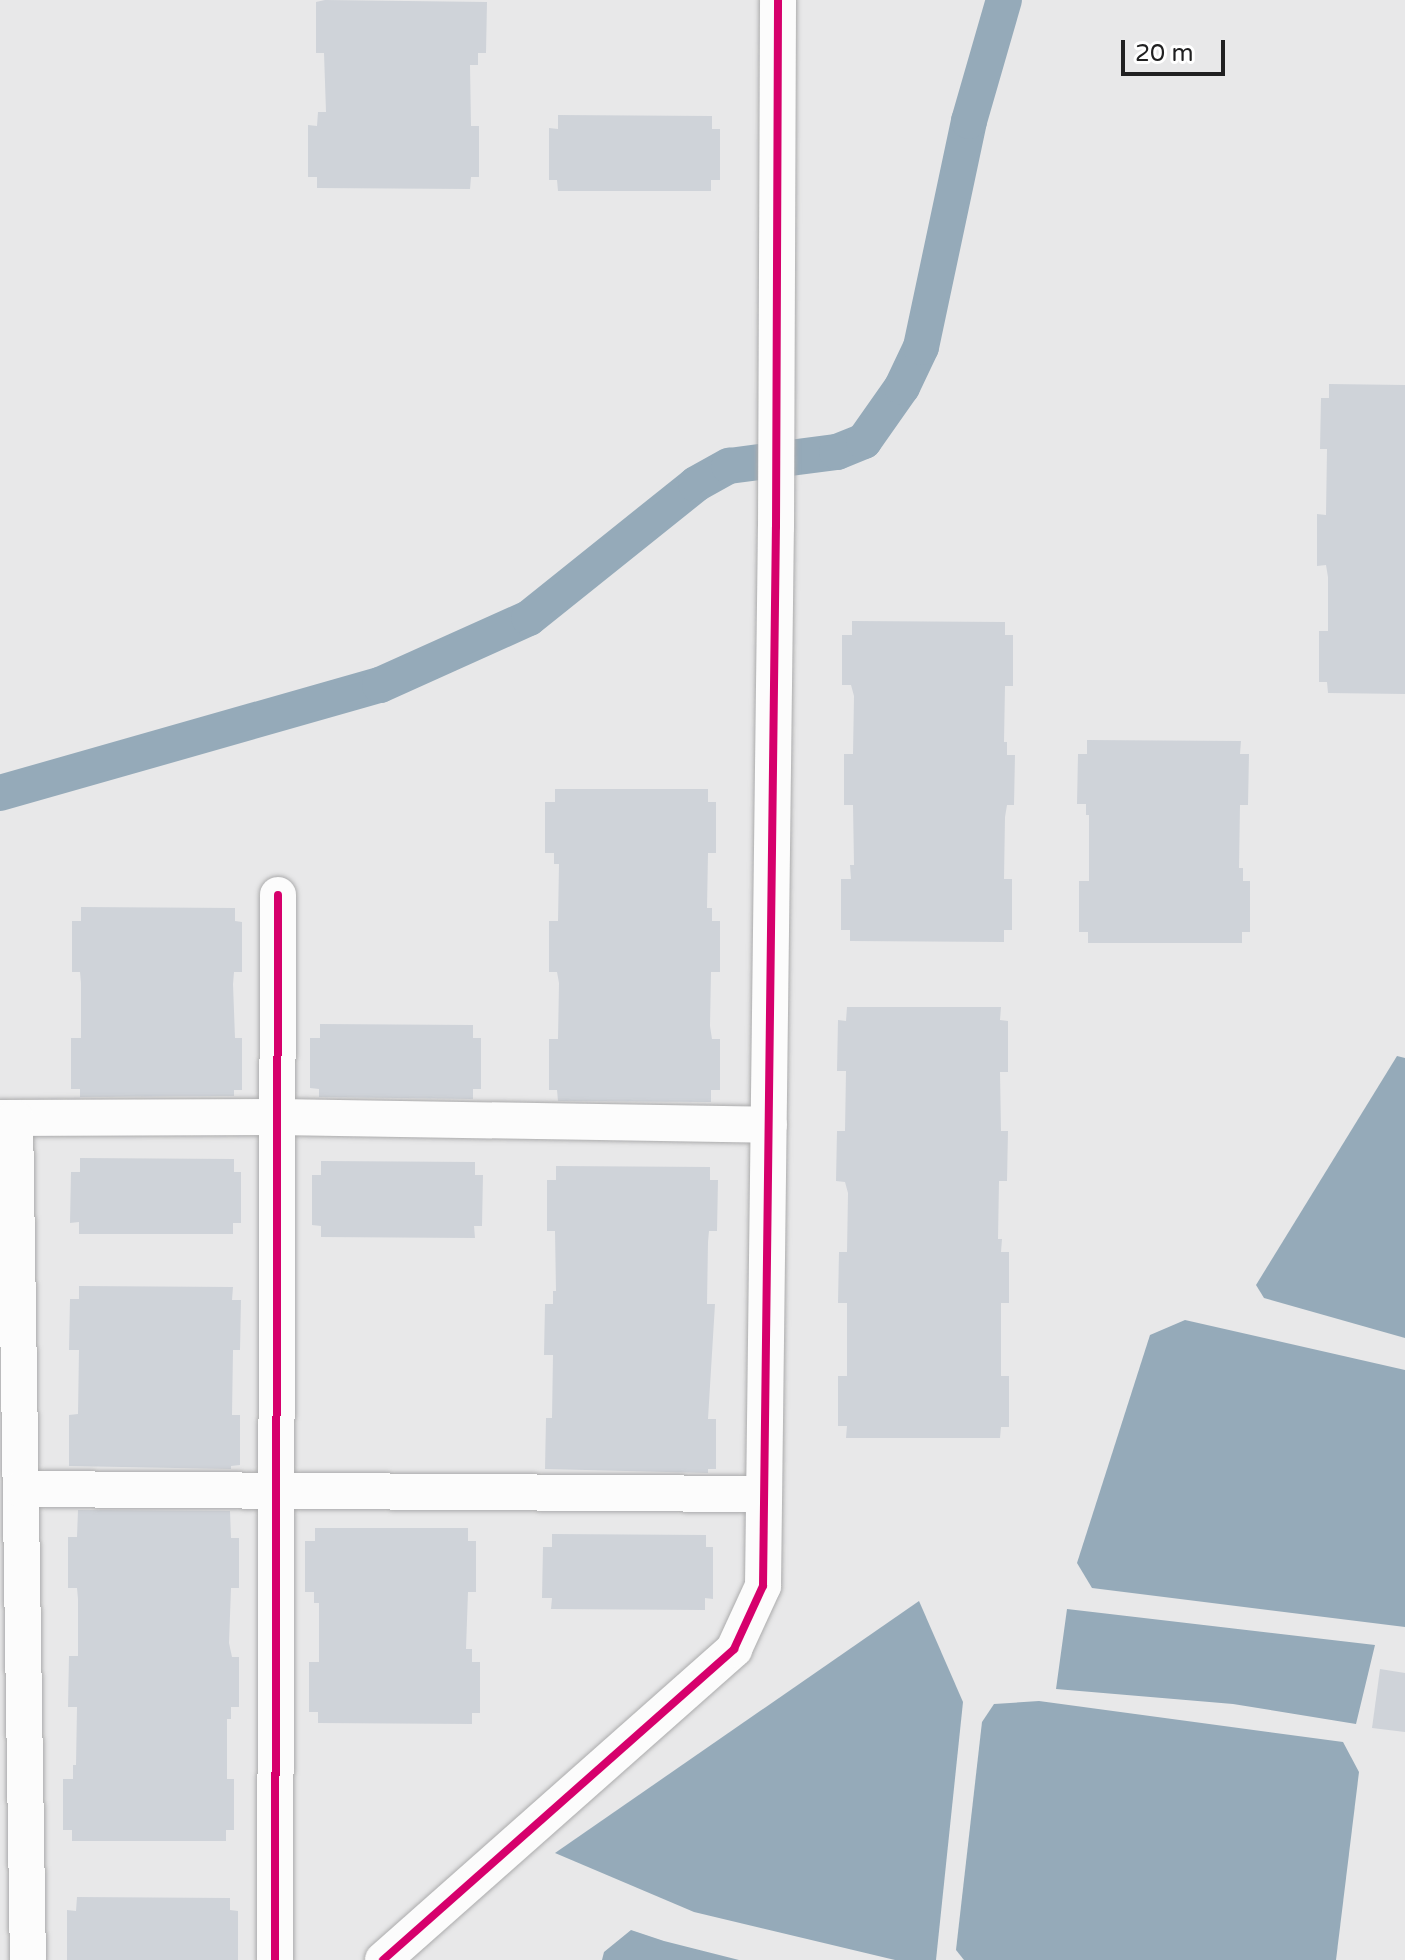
<!DOCTYPE html>
<html>
<head>
<meta charset="utf-8">
<style>
  body { margin:0 }
  #map { position:relative; width:1405px; height:1960px; overflow:hidden; background:#e8e8e9; font-family:"Varela Round",sans-serif }
  div>[style] { position:absolute }
  [style*='--x'] { left:calc(var(--x)*1px); top:calc(var(--y)*1px); width:calc(var(--w)*1px); rotate:calc(var(--a)*1deg) }
  .water>* { inset:0; background:#95aab9 }
  .canal>* { height:36px; margin:-18px; padding:0 18px; transform-origin:18px; border-radius:18px; background:#95aab9 }
  .building>* { inset:0; background:#cfd3d9 }
  .roads { filter:drop-shadow(0 0 2px #ababac) drop-shadow(0 0 2px #ababac) }
  .minor>* { height:36px; margin:-18px; padding:0 18px; transform-origin:18px; border-radius:18px; background:#fcfcfc }
  .cycleway>* { height:8px; margin:-4px; padding:0 4px; transform-origin:4px; border-radius:4px; background:#d6006c }
  span { translate:-50% -50%; white-space:nowrap; text-align:center; line-height:1.15; -webkit-text-stroke:6px #fff; paint-order:stroke }
  .scale { position:absolute; left:1121px; top:40px; width:104px; height:36px; box-sizing:border-box; border:4px solid #202021; border-top:0; padding-left:10px; font-size:24px; line-height:28px; white-space:nowrap; color:#202021; -webkit-text-stroke:6px #fff; paint-order:stroke }
</style>
</head>
<body>
<div id="map">
  <div class="water">
    <div style="clip-path:polygon(1397px 1056px,1405px 1058px,1405px 1338px,1264px 1298px,1256px 1285px)"></div>
    <div style="clip-path:polygon(1185px 1320px,1405px 1370px,1405px 1627px,1092px 1588px,1077px 1563px,1150px 1335px)"></div>
    <div style="clip-path:polygon(919px 1601px,963px 1702px,936px 1960px,895px 1960px,694px 1912px,555px 1853px)"></div>
    <div style="clip-path:polygon(1067px 1609px,1375px 1645px,1356px 1724px,1233px 1704px,1056px 1689px)"></div>
    <div style="clip-path:polygon(1039px 1701px,1343px 1742px,1359px 1772px,1336px 1960px,964px 1960px,956px 1950px,982px 1722px,994px 1704px)"></div>
    <div style="clip-path:polygon(631px 1930px,664px 1941px,739px 1960px,602px 1960px,604px 1952px)"></div>
  </div>
  <div class="canal">
    <div style="--x:0;--y:793;--w:395;--a:-15.9"></div>
    <div style="--x:380;--y:685;--w:163;--a:-24.2"></div>
    <div style="--x:529;--y:618;--w:214;--a:-38.7"></div>
    <div style="--x:696;--y:484;--w:38;--a:-29"></div>
    <div style="--x:729;--y:466;--w:109;--a:-7.4"></div>
    <div style="--x:837;--y:452;--w:29;--a:-22"></div>
    <div style="--x:864;--y:441;--w:66;--a:-54.9"></div>
    <div style="--x:902;--y:387;--w:44;--a:-64.6"></div>
    <div style="--x:921;--y:347;--w:231;--a:-78"></div>
    <div style="--x:969;--y:121;--w:126;--a:-73.9"></div>
  </div>
  <div class="building">
    <div style="clip-path:polygon(325px 0,487px 2px,486px 53px,478px 53px,478px 65px,470px 65px,471px 126px,479px 126px,479px 177px,471px 177px,470px 189px,317px 188px,317px 177px,308px 177px,308px 125px,317px 126px,318px 112px,326px 112px,324px 53px,316px 53px,316px 2px)"></div>
    <div style="clip-path:polygon(558px 115px,712px 116px,712px 129px,720px 129px,720px 180px,711px 180px,711px 191px,558px 191px,557px 180px,549px 180px,549px 128px,558px 129px)"></div>
    <div style="clip-path:polygon(1329px 384px,1405px 385px,1405px 694px,1328px 693px,1327px 682px,1319px 682px,1319px 631px,1328px 631px,1328px 577px,1326px 565px,1317px 566px,1317px 514px,1326px 515px,1327px 449px,1320px 449px,1321px 398px,1329px 398px)"></div>
    <div style="clip-path:polygon(852px 621px,1005px 622px,1005px 635px,1013px 635px,1013px 686px,1005px 686px,1004px 742px,1007px 742px,1007px 755px,1015px 755px,1014px 805px,1007px 805px,1005px 817px,1004px 879px,1012px 879px,1012px 930px,1004px 930px,1004px 942px,850px 941px,850px 930px,841px 930px,841px 879px,851px 879px,850px 865px,854px 865px,853px 805px,844px 805px,844px 754px,853px 754px,854px 696px,851px 685px,842px 685px,842px 635px,852px 635px)"></div>
    <div style="clip-path:polygon(1087px 740px,1241px 741px,1240px 754px,1249px 754px,1248px 805px,1240px 805px,1239px 868px,1243px 868px,1243px 881px,1250px 881px,1250px 932px,1242px 932px,1242px 943px,1088px 943px,1088px 932px,1079px 932px,1079px 881px,1089px 881px,1089px 815px,1086px 815px,1086px 804px,1077px 804px,1078px 754px,1087px 754px)"></div>
    <div style="clip-path:polygon(555px 789px,708px 789px,708px 802px,716px 802px,716px 853px,708px 853px,707px 908px,712px 908px,712px 921px,720px 921px,720px 972px,711px 972px,710px 1026px,712px 1039px,720px 1039px,720px 1090px,711px 1090px,711px 1102px,558px 1101px,557px 1090px,549px 1090px,549px 1039px,558px 1039px,559px 983px,557px 972px,549px 972px,549px 921px,558px 921px,559px 864px,554px 864px,554px 853px,545px 853px,545px 802px,555px 802px)"></div>
    <div style="clip-path:polygon(81px 907px,235px 908px,235px 921px,242px 922px,242px 972px,234px 972px,233px 984px,235px 1038px,242px 1038px,242px 1090px,234px 1090px,234px 1096px,80px 1097px,80px 1089px,71px 1089px,71px 1038px,81px 1038px,81px 983px,80px 972px,72px 972px,72px 921px,81px 921px)"></div>
    <div style="clip-path:polygon(847px 1007px,1001px 1007px,1000px 1020px,1008px 1021px,1008px 1072px,1000px 1072px,1001px 1131px,1008px 1131px,1007px 1181px,999px 1181px,998px 1239px,1002px 1239px,1001px 1252px,1009px 1252px,1009px 1303px,1001px 1303px,1001px 1376px,1009px 1376px,1009px 1427px,1001px 1427px,1000px 1438px,846px 1438px,847px 1426px,838px 1426px,838px 1376px,847px 1376px,847px 1303px,838px 1303px,839px 1252px,847px 1252px,848px 1193px,845px 1182px,836px 1181px,837px 1131px,845px 1131px,846px 1071px,837px 1071px,838px 1020px,846px 1021px)"></div>
    <div style="clip-path:polygon(320px 1024px,473px 1025px,473px 1038px,481px 1038px,481px 1089px,473px 1089px,473px 1099px,319px 1097px,319px 1089px,310px 1088px,310px 1038px,320px 1038px)"></div>
    <div style="clip-path:polygon(80px 1158px,234px 1159px,234px 1172px,241px 1172px,241px 1223px,233px 1223px,233px 1234px,79px 1234px,79px 1222px,70px 1223px,71px 1172px,80px 1172px)"></div>
    <div style="clip-path:polygon(321px 1161px,475px 1162px,475px 1175px,483px 1175px,482px 1226px,474px 1226px,475px 1238px,321px 1237px,321px 1226px,312px 1225px,312px 1175px,321px 1175px)"></div>
    <div style="clip-path:polygon(556px 1166px,710px 1167px,710px 1180px,718px 1180px,717px 1231px,709px 1231px,708px 1242px,707px 1304px,715px 1304px,708px 1419px,716px 1419px,716px 1469px,708px 1469px,708px 1473px,545px 1469px,546px 1418px,552px 1418px,553px 1355px,544px 1355px,545px 1304px,553px 1304px,553px 1291px,556px 1291px,555px 1231px,547px 1231px,547px 1180px,556px 1180px)"></div>
    <div style="clip-path:polygon(79px 1286px,233px 1287px,232px 1300px,241px 1300px,240px 1350px,233px 1350px,232px 1415px,240px 1415px,240px 1465px,231px 1466px,231px 1469px,69px 1466px,69px 1415px,78px 1414px,79px 1350px,69px 1350px,70px 1299px,79px 1299px)"></div>
    <div style="clip-path:polygon(78px 1510px,230px 1511px,231px 1538px,239px 1538px,239px 1588px,231px 1588px,229px 1643px,232px 1657px,239px 1657px,239px 1707px,231px 1707px,231px 1719px,227px 1719px,227px 1779px,234px 1779px,234px 1830px,226px 1830px,226px 1841px,72px 1841px,72px 1830px,63px 1830px,63px 1779px,73px 1779px,73px 1765px,76px 1765px,77px 1707px,68px 1707px,69px 1656px,78px 1656px,78px 1599px,77px 1588px,68px 1588px,68px 1537px,77px 1537px)"></div>
    <div style="clip-path:polygon(315px 1528px,468px 1528px,468px 1541px,476px 1541px,476px 1592px,468px 1592px,466px 1649px,472px 1649px,472px 1662px,480px 1662px,480px 1713px,472px 1713px,472px 1724px,318px 1723px,318px 1712px,309px 1712px,309px 1662px,319px 1662px,319px 1603px,314px 1603px,314px 1592px,305px 1592px,305px 1541px,315px 1541px)"></div>
    <div style="clip-path:polygon(552px 1534px,706px 1535px,706px 1547px,713px 1547px,713px 1599px,705px 1598px,705px 1610px,551px 1609px,552px 1598px,542px 1598px,543px 1547px,552px 1547px)"></div>
    <div style="clip-path:polygon(1380px 1669px,1405px 1673px,1405px 1732px,1372px 1728px)"></div>
    <div style="clip-path:polygon(77px 1897px,230px 1898px,230px 1910px,238px 1911px,238px 1960px,67px 1960px,67px 1910px,76px 1911px)"></div>
  </div>
  <div class="roads">
    <div class="minor">
      <div style="--x:0;--y:1118;--w:277;--a:-0.2"></div>
      <div style="--x:277;--y:1117;--w:492;--a:0.9"></div>
      <div style="--x:15;--y:1118;--w:842;--a:89.12"></div>
      <div style="--x:21;--y:1489;--w:743;--a:0.39"></div>
      <div style="--x:275;--y:1960;--w:1065;--a:-89.84"></div>
      <div style="--x:383;--y:1960;--w:469;--a:-41.5"></div>
      <div style="--x:734;--y:1649;--w:69;--a:-65.3"></div>
      <div style="--x:763;--y:1586;--w:1059;--a:-89.3"></div>
      <div style="--x:776;--y:527;--w:527;--a:-89.78"></div>
    </div>
  </div>
  <div class="cycleway">
    <div style="--x:275;--y:1960;--w:1065;--a:-89.84"></div>
    <div style="--x:383;--y:1960;--w:469;--a:-41.5"></div>
    <div style="--x:734;--y:1649;--w:69;--a:-65.3"></div>
    <div style="--x:763;--y:1586;--w:1059;--a:-89.3"></div>
    <div style="--x:776;--y:527;--w:527;--a:-89.78"></div>
  </div>
  <div class="scale">20 m</div>
</div>
</body>
</html>
